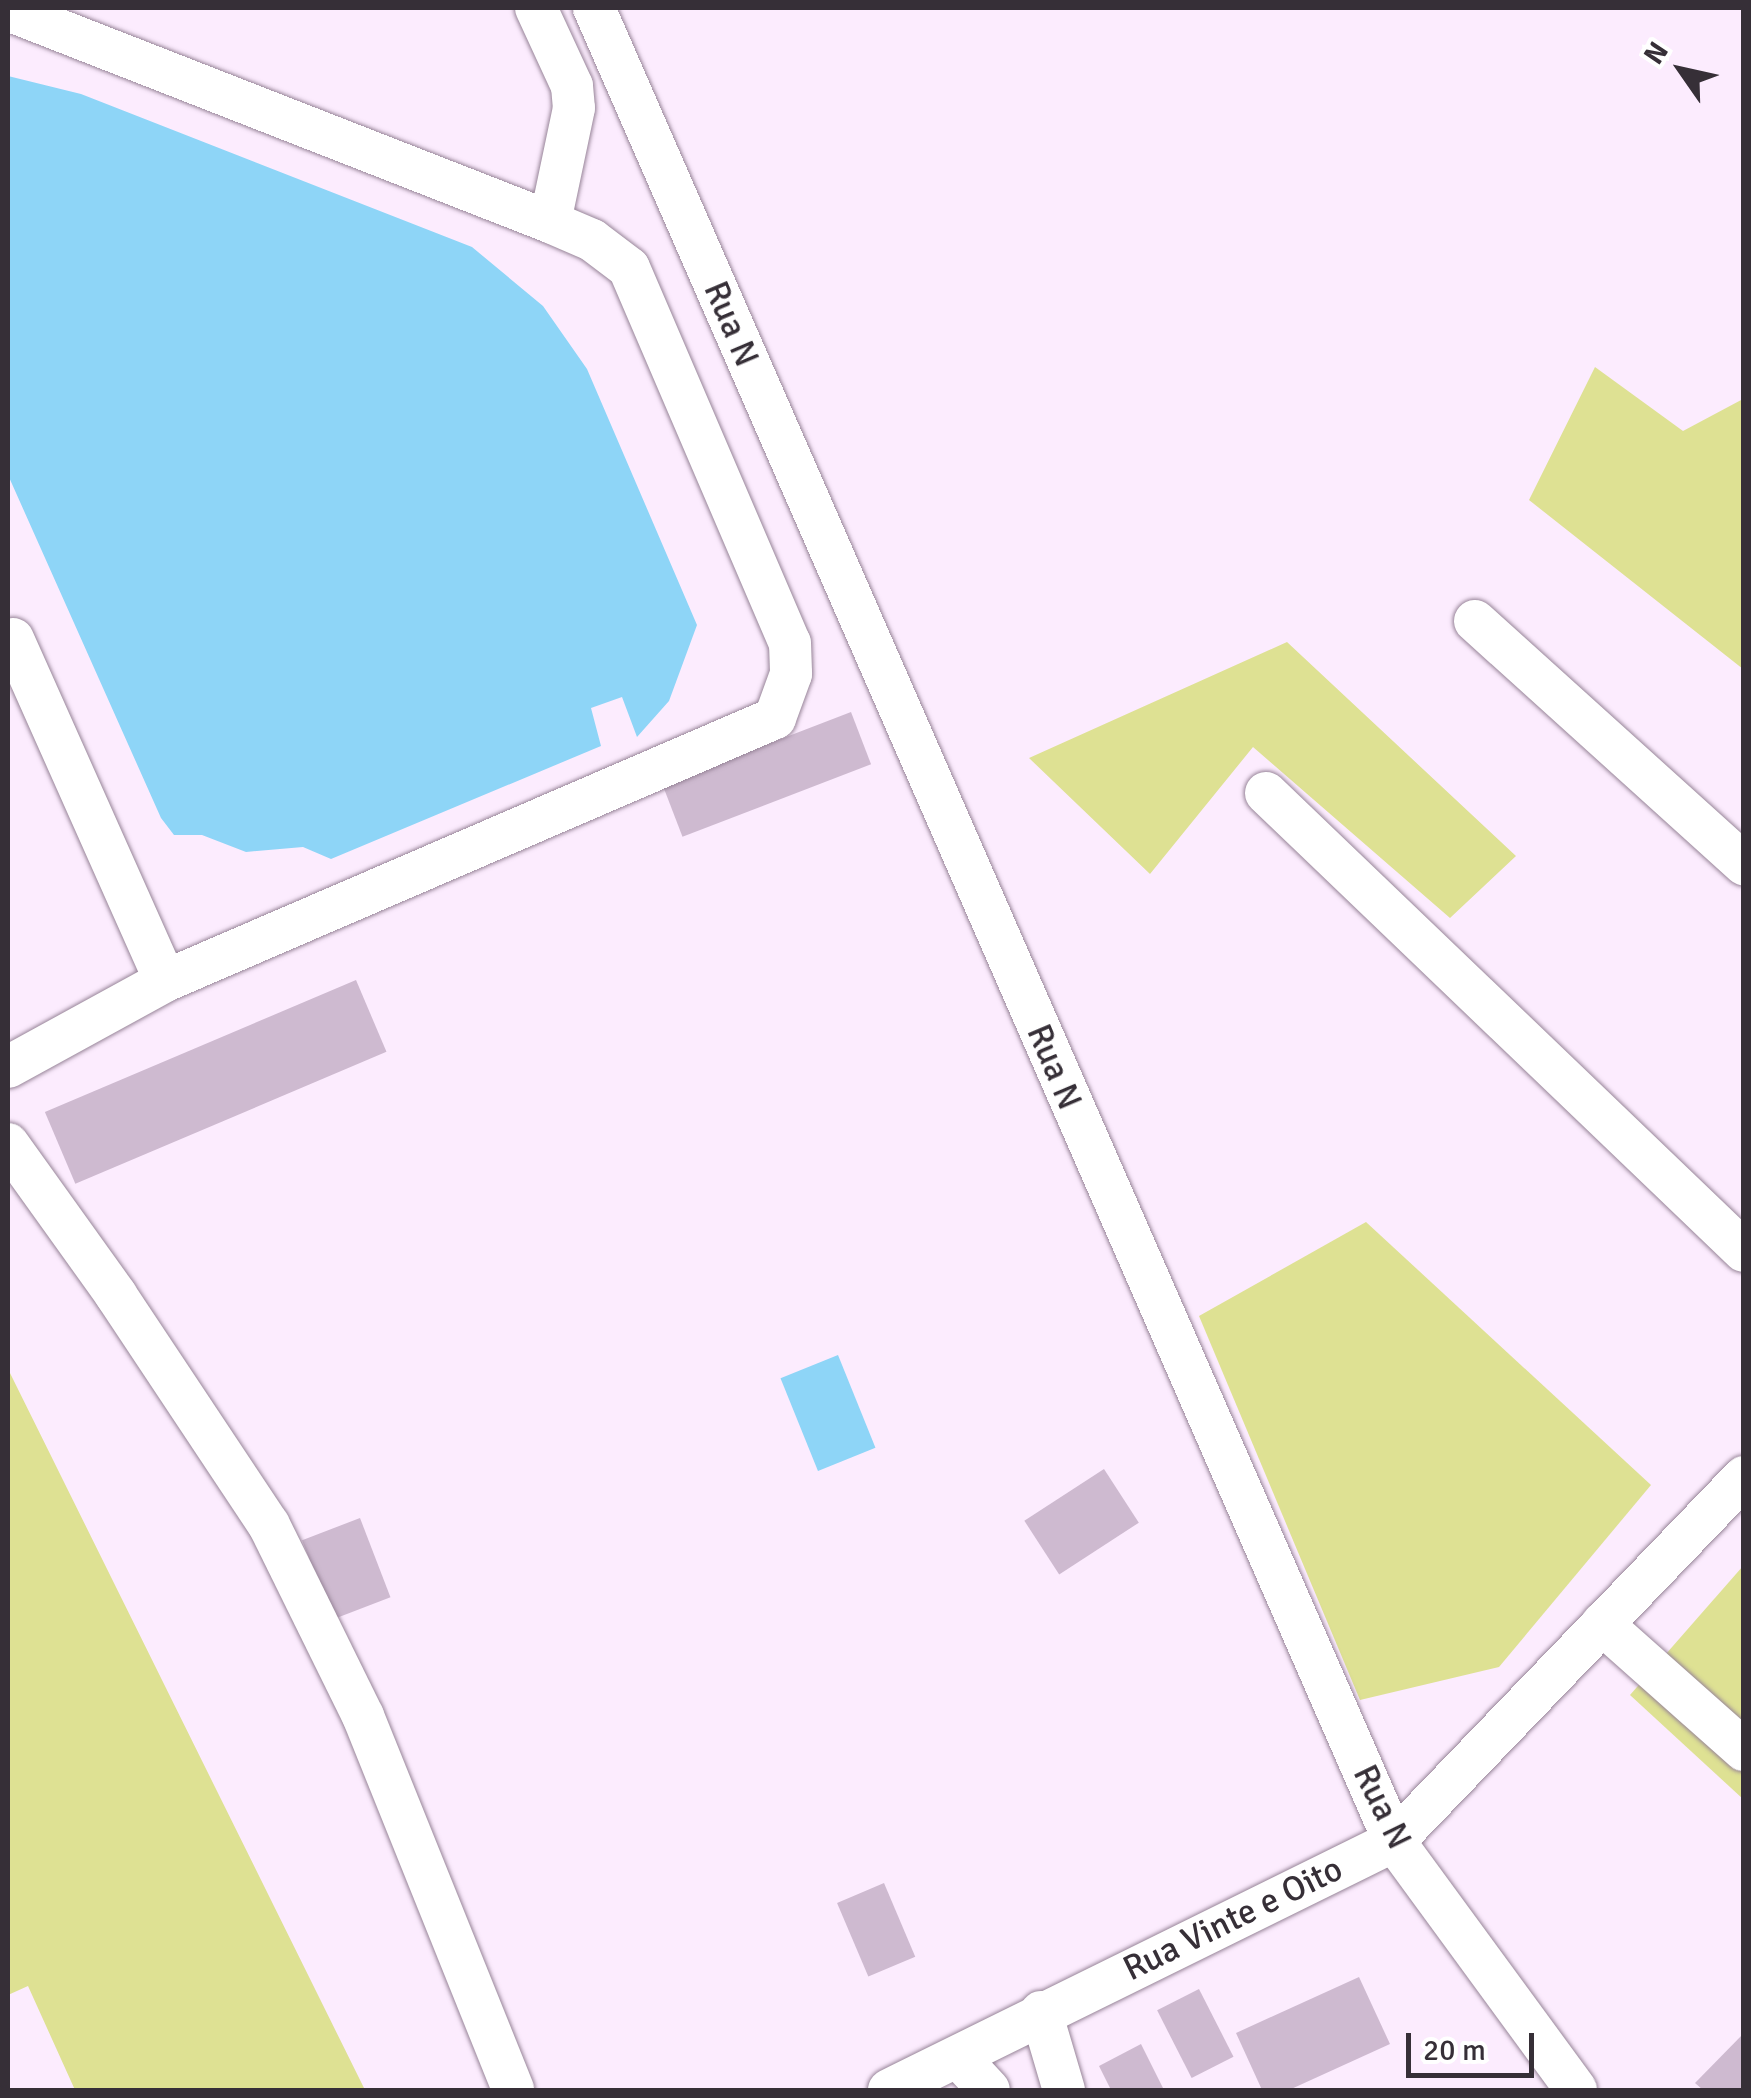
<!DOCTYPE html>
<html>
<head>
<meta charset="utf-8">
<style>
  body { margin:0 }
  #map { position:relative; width:1751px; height:2098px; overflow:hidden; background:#fcecfe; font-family:Signika,sans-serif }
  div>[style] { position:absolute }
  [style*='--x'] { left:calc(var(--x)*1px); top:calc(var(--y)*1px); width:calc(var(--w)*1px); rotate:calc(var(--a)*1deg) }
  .green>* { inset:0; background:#dee193 }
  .water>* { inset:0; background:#8ed5f7; transform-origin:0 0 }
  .building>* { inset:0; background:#cebad0; transform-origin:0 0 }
  .roads { filter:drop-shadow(0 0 2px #978498) drop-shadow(0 0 2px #978498) }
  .minor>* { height:42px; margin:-21px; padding:0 21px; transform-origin:21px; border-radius:21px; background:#fff }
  span { translate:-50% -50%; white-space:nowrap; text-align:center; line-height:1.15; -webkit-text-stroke:8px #fff; paint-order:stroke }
  .street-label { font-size:35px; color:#362f37 }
  .frame { position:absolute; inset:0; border:10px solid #362f37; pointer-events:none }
  .north { position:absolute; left:1631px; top:20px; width:100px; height:100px; -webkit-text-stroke:8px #fff; paint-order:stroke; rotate:304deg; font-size:28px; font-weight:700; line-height:40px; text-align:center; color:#362f37 }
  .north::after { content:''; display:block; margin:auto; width:35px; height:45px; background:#362f37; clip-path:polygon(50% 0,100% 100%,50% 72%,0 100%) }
  .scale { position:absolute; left:1406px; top:2033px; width:128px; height:45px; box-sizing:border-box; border:5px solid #362f37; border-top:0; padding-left:12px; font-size:30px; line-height:35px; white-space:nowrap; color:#362f37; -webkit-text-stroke:8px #fff; paint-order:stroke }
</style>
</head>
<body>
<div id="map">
  <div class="green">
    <div style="clip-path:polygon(1595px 367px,1683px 431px,1743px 399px,1743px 669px,1529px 500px)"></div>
    <div style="clip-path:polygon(1287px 642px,1516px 856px,1450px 918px,1253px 747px,1150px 874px,1029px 758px)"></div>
    <div style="clip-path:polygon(1366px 1222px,1651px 1485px,1499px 1667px,1360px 1700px,1199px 1316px)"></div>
    <div style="clip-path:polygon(8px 1369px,365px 2090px,75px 2090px,28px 1986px,8px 1995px)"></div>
    <div style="clip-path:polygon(1743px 1566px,1743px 1799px,1630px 1695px)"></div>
  </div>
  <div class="water">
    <div style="clip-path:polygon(8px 76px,81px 94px,472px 247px,543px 306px,587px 369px,697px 625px,669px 701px,637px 737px,622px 697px,591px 708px,601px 746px,331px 859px,303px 847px,246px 852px,202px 835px,174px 835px,161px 818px,8px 475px)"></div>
    <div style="left:838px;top:1355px;width:100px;height:62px;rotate:68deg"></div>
  </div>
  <div class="building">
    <div style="left:851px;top:712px;width:56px;height:202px;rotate:69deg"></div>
    <div style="left:356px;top:980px;width:78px;height:338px;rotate:67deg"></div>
    <div style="left:1104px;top:1469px;width:64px;height:95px;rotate:57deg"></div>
    <div style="left:360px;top:1518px;width:85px;height:62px;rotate:69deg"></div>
    <div style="left:884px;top:1883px;width:80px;height:51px;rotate:67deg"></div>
    <div style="clip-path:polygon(1359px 1977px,1390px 2044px,1289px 2090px,1262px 2090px,1236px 2033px)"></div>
    <div style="left:1199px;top:1989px;width:76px;height:47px;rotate:63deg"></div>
    <div style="clip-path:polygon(1744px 2033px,1744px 2090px,1703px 2090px,1695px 2083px)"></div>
    <div style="clip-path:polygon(1141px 2044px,1164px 2090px,1111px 2090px,1099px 2066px)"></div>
  </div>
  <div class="roads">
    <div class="minor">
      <div style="--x:536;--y:8;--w:86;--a:65.2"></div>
      <div style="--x:572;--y:86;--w:22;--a:85"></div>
      <div style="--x:574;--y:108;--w:116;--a:101.9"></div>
      <div style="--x:594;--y:8;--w:2000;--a:66.42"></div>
      <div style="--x:1394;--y:1841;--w:308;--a:53.8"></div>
      <div style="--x:8;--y:10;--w:582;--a:21.36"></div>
      <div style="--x:550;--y:222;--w:46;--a:23.2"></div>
      <div style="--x:592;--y:240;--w:46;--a:37.1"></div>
      <div style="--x:629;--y:268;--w:408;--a:66.8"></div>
      <div style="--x:790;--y:643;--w:31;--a:88"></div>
      <div style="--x:791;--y:674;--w:47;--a:110"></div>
      <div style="--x:775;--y:718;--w:664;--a:156.68"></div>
      <div style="--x:165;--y:981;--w:179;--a:151.3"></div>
      <div style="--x:1475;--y:621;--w:363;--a:42.1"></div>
      <div style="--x:13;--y:639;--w:374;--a:66"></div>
      <div style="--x:1266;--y:793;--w:662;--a:43.78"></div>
      <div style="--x:8;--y:1144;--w:186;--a:54.4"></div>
      <div style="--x:116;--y:1295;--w:276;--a:56.4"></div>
      <div style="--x:269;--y:1525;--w:213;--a:63.8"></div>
      <div style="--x:363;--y:1716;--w:403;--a:68.1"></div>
      <div style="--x:1602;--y:1624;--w:190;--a:41.6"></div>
      <div style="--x:1041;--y:2012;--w:81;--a:73.6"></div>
      <div style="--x:958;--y:2057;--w:45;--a:46.8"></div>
      <div style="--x:889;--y:2090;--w:563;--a:-26.25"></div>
      <div style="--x:1394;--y:1841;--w:505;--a:-46.12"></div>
    </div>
  </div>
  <div class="street-label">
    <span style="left:731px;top:324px;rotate:67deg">Rua N</span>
    <span style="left:1054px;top:1067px;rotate:67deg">Rua N</span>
    <span style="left:1382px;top:1807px;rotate:64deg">Rua N</span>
    <span style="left:1233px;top:1919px;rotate:-26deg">Rua Vinte e Oito</span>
  </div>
  <div class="frame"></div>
  <div class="north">N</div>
  <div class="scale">20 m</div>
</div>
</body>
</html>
